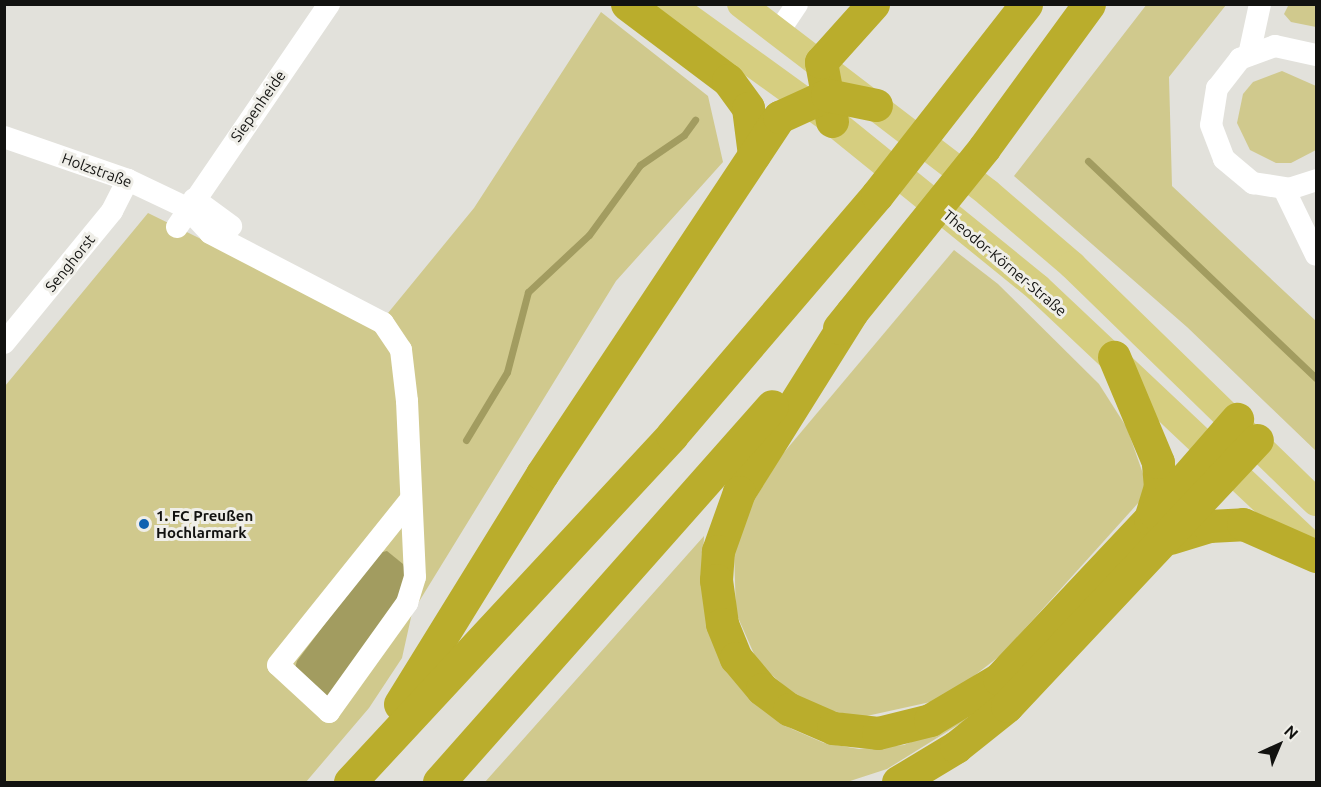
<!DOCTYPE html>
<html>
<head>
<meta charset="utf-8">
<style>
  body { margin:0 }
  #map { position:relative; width:1321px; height:787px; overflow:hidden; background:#e2e1db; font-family:Ubuntu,sans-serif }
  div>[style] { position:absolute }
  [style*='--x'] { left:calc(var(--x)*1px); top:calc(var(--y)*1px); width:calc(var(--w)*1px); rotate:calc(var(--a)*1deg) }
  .green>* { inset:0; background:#d0c98d }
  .water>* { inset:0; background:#a29c60 }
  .stream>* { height:7px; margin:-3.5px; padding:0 3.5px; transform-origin:3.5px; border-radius:3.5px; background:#a29c60 }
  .minor>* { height:22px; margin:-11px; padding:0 11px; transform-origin:11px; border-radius:11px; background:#fff }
  .major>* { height:28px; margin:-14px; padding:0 14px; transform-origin:14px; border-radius:14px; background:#d6ce80 }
  .highway>* { height:33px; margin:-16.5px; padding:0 16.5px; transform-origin:16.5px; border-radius:16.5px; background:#baad2c }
  .dots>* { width:16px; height:16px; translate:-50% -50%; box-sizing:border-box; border:3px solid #efeee8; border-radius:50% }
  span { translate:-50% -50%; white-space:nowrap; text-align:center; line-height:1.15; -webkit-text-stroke:6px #efeee8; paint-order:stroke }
  .street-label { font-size:15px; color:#121210 }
  .poi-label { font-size:15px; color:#121210; font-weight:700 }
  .left { translate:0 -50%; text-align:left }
  .frame { position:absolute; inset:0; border:6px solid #121210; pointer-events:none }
  .north { position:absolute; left:1249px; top:715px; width:60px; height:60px; -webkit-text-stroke:4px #efeee8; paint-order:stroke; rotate:44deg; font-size:16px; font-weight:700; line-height:24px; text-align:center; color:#121210 }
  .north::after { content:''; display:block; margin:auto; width:21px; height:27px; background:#121210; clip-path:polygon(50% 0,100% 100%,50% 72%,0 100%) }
</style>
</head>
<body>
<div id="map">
  <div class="green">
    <div style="clip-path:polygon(1147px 4px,1226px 5px,1169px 77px,1172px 186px,1316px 321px,1316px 451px,1187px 327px,1014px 176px)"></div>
    <div style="clip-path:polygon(1289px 4px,1316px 5px,1316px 27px,1291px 22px,1284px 14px)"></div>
    <div style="clip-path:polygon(601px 12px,708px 96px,723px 162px,616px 281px,412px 613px,402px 658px,369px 708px,306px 782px,5px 782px,5px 386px,148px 213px,356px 315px,388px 313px,474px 208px)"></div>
    <div style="clip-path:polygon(1282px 71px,1316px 86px,1316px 150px,1291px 163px,1276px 163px,1250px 150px,1237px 123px,1243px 94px,1253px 82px)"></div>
    <div style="clip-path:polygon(954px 250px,998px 284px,1099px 384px,1127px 428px,1149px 491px,1001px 655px,944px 699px,862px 717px,832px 711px,802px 701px,758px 663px,736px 613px,734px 550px,744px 517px,781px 456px)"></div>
    <div style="clip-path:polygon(704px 536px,702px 580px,763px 709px,792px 729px,824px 743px,859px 749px,904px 745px,974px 715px,887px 769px,847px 782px,485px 782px)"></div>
  </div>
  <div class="water">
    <div style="clip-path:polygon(387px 551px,403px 564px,409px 582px,328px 700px,295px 668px,297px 661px,378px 553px)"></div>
  </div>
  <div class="stream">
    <div style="--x:1088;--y:161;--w:315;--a:43.6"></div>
    <div style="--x:466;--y:440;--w:79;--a:-58.9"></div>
    <div style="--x:507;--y:372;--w:83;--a:-75.3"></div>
    <div style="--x:528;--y:292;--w:83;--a:-43.1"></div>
    <div style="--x:589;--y:235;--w:87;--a:-53.9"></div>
    <div style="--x:640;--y:165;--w:53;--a:-34.3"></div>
    <div style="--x:684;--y:135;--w:19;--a:-54"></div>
  </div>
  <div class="minor">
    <div style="--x:779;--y:31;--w:32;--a:-56"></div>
    <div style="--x:1249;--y:55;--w:52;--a:-77.8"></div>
    <div style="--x:1316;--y:55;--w:42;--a:-167.6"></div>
    <div style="--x:1275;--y:46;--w:37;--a:160"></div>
    <div style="--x:1240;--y:59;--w:37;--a:128"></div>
    <div style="--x:1217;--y:88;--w:37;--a:99"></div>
    <div style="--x:1211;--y:125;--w:36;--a:69"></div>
    <div style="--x:1224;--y:159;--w:38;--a:40"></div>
    <div style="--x:1253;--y:183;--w:36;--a:9"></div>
    <div style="--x:1289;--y:189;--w:28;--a:-18"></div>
    <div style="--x:4;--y:137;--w:131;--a:19.1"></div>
    <div style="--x:128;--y:180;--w:65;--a:25.4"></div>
    <div style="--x:187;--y:208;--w:34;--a:47"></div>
    <div style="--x:210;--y:233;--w:195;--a:27.5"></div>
    <div style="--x:383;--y:323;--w:32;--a:56"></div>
    <div style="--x:401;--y:350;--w:51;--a:83.3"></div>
    <div style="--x:407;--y:401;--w:176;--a:87.4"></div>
    <div style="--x:415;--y:577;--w:27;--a:107"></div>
    <div style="--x:407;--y:603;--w:134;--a:125.6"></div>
    <div style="--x:329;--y:712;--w:69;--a:-137.3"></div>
    <div style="--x:278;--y:665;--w:211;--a:-51.3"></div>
    <div style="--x:1284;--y:189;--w:73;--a:64.1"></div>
    <div style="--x:194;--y:199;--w:46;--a:36.1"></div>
    <div style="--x:177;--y:227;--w:270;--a:-55.7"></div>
    <div style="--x:4;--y:343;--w:171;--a:-50.7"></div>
    <div style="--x:112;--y:211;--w:35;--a:-63"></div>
  </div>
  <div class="major">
    <div style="--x:670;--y:4;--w:200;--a:35.8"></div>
    <div style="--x:832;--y:121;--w:265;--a:39"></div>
    <div style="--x:1038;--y:288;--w:382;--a:43.3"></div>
    <div style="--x:741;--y:4;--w:311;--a:37.4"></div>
    <div style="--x:988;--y:193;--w:111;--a:40.6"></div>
    <div style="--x:1072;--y:265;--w:340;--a:44.2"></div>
  </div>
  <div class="highway">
    <div style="--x:627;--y:4;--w:126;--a:37"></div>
    <div style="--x:728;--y:80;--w:34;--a:54"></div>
    <div style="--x:748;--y:108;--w:47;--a:82.7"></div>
    <div style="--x:832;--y:121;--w:60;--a:-100.6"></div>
    <div style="--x:821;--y:62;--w:78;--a:-48.1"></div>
    <div style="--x:852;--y:312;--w:213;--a:122.1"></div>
    <div style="--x:739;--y:492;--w:63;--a:109.6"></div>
    <div style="--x:718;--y:551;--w:29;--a:94"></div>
    <div style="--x:716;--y:580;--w:44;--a:82.2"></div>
    <div style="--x:722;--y:624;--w:37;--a:68"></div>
    <div style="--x:736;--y:658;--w:40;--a:50"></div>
    <div style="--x:762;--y:689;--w:34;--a:37"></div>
    <div style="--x:789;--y:709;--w:48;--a:23.4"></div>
    <div style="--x:833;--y:728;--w:45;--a:6.3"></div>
    <div style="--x:878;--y:733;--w:54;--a:-14"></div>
    <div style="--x:930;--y:720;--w:80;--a:-30.7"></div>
    <div style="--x:999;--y:679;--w:220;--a:-46.7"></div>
    <div style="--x:1150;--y:519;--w:34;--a:-73"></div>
    <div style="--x:1160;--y:487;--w:25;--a:-95"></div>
    <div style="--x:1158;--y:462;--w:114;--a:-112.7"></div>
    <div style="--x:839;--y:328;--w:231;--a:-51.1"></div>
    <div style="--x:984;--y:148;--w:178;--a:-53.9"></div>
    <div style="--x:1155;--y:513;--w:125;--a:-48.9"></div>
    <div style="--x:1170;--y:538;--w:41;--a:-17.1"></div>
    <div style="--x:1209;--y:526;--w:34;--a:-3"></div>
    <div style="--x:1243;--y:524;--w:80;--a:23.7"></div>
    <div style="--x:400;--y:704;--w:270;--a:-58.3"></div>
    <div style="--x:542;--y:474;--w:429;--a:-56.4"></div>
    <div style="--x:779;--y:117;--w:53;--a:-24.6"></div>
    <div style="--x:827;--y:95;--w:50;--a:11.5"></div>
    <div style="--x:350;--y:782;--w:473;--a:-47.1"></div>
    <div style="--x:672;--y:435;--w:316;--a:-49.5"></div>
    <div style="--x:877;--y:195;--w:242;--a:-52"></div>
    <div style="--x:439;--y:782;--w:502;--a:-48.47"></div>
    <div style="--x:898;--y:782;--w:68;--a:-31.1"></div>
    <div style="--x:956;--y:747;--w:65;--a:-38.8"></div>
    <div style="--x:1007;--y:706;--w:365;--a:-46.8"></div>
  </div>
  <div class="dots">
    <div style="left:144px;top:524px;background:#1162b0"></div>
  </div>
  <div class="street-label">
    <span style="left:258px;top:106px;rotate:-55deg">Siepenheide</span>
    <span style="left:97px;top:170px;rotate:20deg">Holzstraße</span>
    <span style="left:70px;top:263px;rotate:-51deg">Senghorst</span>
    <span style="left:1005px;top:263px;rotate:40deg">Theodor-Körner-Straße</span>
  </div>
  <div class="poi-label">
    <span class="left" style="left:156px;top:524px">1. FC Preußen<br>Hochlarmark</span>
  </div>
  <div class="frame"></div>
  <div class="north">N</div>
</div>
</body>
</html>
